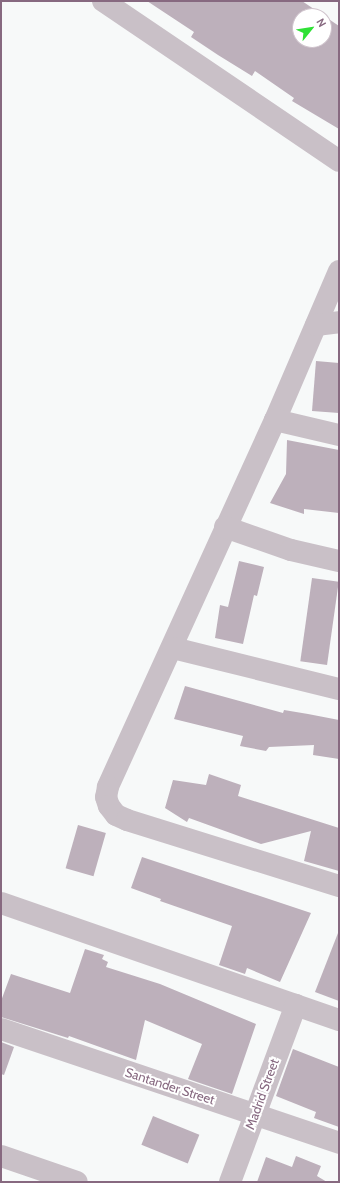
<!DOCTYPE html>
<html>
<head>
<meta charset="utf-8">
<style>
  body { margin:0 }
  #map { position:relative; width:340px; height:1183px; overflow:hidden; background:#f7f9f9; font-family:Cabin,sans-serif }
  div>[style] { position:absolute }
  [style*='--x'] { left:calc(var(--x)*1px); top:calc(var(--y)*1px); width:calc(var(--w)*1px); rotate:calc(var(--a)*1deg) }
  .building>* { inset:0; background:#bdb0bb; transform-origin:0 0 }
  .minor>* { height:22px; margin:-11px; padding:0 11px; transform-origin:11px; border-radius:11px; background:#c9c0c7 }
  span { translate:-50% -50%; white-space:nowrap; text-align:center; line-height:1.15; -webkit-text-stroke:4px #fff; paint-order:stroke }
  .street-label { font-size:13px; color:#876980 }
  .frame { position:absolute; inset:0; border:2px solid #876980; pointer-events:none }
  .north { position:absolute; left:292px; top:8px; width:40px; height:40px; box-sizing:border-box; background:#fff; border:1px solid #cfc3cc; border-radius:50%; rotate:60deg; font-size:11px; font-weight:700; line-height:16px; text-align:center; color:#876980 }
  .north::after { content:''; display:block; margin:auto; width:14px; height:18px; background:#2fe136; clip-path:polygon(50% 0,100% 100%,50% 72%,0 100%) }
</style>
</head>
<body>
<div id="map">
  <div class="building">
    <div style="clip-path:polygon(evenodd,147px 1px,302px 1px,339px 26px,339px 129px,292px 101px,294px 98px,255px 71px,252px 76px,218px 55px,191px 37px,194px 32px,147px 1px,300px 16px,324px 16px,324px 40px,300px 40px,300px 16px)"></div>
    <div style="clip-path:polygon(316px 361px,339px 363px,339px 413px,312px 411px)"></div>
    <div style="clip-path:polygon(287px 440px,339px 450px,339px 513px,304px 509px,304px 514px,270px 503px,286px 474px)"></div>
    <div style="clip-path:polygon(239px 561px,264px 567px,257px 596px,254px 595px,243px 644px,215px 638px,220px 605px,228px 607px)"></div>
    <div style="left:312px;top:578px;width:27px;height:84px;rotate:8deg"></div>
    <div style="clip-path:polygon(185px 686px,283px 713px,284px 710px,308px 714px,339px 720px,339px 759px,313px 755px,314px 745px,269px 747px,266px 751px,240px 746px,243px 736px,174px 719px)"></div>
    <div style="clip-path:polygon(209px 774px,241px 785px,238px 796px,339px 828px,339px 871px,304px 861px,311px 831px,261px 844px,189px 818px,187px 822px,165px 808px,173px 780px,206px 785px)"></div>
    <div style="left:78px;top:825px;width:29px;height:45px;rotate:16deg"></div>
    <div style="clip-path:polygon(142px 857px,311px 913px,280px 982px,247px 968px,245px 974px,219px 965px,232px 926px,160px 901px,161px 899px,131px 888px)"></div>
    <div style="clip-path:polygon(338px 933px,339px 933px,339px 1001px,315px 992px)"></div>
    <div style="clip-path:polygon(85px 949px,104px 955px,102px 959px,108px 962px,106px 967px,160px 984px,256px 1024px,232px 1094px,188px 1079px,202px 1044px,145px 1020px,136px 1060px,69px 1036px,68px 1038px,1px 1017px,1px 1001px,11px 974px,70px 993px)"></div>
    <div style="clip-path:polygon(1px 1042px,14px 1047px,4px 1075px,1px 1074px)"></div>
    <div style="clip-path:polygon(293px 1049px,339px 1067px,339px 1127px,314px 1118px,316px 1112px,276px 1096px)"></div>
    <div style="left:153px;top:1116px;width:50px;height:31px;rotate:22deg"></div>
    <div style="clip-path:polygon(296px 1156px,321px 1166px,317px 1176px,327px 1182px,257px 1182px,266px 1157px,292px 1167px)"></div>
  </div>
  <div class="minor">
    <div style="--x:103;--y:1;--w:285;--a:34.1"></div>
    <div style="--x:339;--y:271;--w:162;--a:113.2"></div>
    <div style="--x:275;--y:420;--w:403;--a:114.5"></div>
    <div style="--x:108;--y:787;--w:10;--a:101"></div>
    <div style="--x:106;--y:797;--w:9;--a:72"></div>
    <div style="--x:109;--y:806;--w:11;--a:52"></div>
    <div style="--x:116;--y:815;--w:12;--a:24"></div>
    <div style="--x:127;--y:820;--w:222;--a:17.3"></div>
    <div style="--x:316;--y:325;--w:23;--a:-7"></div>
    <div style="--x:275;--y:420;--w:66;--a:13.2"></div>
    <div style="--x:225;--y:527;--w:70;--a:19.2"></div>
    <div style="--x:291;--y:550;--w:49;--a:12.9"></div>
    <div style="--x:173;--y:648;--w:171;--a:13.9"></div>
    <div style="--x:1;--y:903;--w:358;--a:19.1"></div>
    <div style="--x:1;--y:1029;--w:357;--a:18.6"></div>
    <div style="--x:1;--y:1156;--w:80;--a:18.9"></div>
    <div style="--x:230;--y:1182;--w:189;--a:-69.6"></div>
  </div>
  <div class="street-label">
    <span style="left:170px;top:1086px;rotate:18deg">Santander Street</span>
    <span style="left:262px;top:1094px;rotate:-70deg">Madrid Street</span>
  </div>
  <div class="frame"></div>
  <div class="north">N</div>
</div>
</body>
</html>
